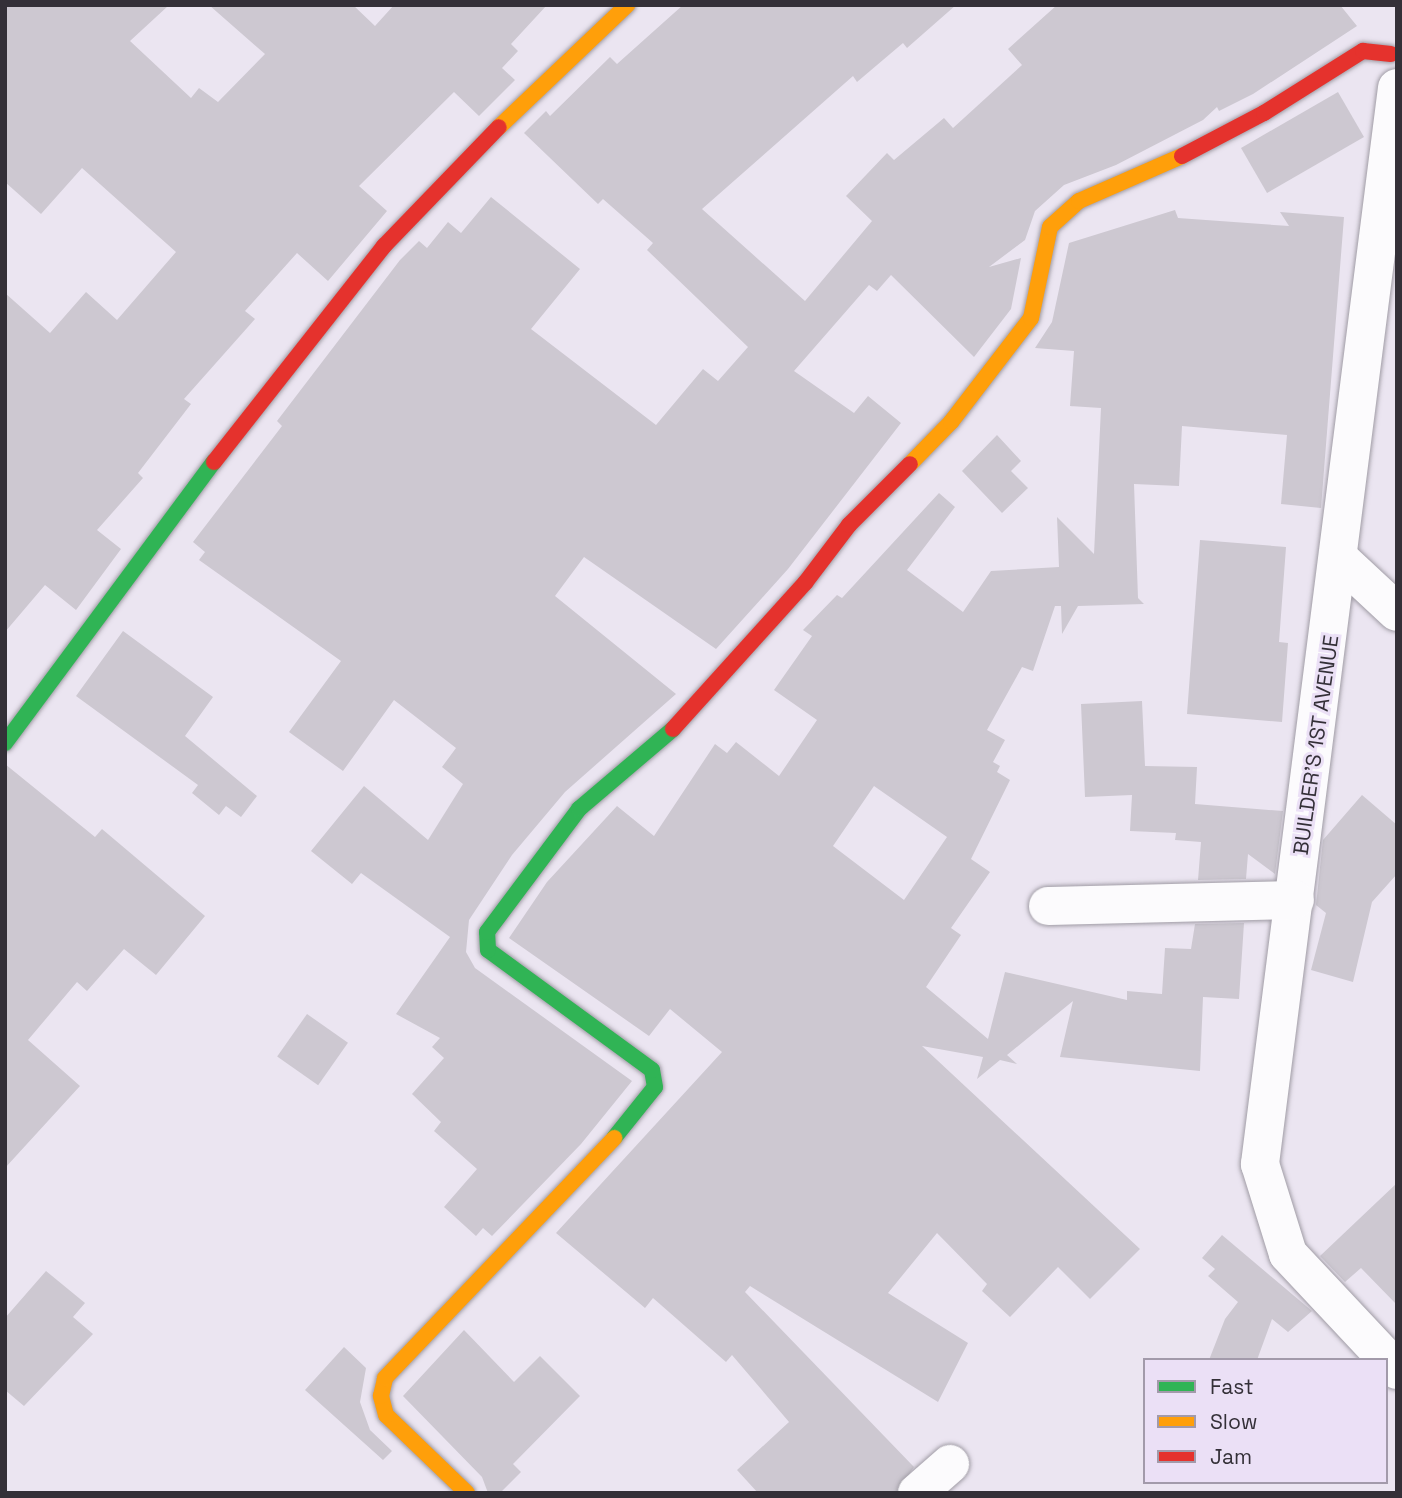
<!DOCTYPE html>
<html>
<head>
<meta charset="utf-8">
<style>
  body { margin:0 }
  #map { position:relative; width:1402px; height:1498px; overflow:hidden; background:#ebe5f1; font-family:"Space Grotesk",sans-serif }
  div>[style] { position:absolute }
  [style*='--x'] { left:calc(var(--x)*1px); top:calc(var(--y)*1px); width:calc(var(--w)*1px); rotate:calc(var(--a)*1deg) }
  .building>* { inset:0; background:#cdc8d1; transform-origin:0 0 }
  .roads { filter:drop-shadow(0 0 2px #a09ca5) drop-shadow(0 0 2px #a09ca5) }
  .street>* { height:38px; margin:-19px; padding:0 19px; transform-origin:19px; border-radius:19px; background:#fcfbfd }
  .fast>* { height:16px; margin:-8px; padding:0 8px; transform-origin:8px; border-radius:8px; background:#30b455 }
  .slow>* { height:16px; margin:-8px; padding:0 8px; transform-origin:8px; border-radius:8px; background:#ff9f0a }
  .jam>* { height:16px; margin:-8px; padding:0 8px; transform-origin:8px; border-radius:8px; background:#e5322d }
  span { translate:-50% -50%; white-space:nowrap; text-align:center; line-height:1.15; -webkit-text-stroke:6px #ebe0f6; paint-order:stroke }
  .street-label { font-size:21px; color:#343038 }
  .frame { position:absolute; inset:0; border:7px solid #343038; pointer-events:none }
  .legend { position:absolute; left:1143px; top:1358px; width:245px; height:126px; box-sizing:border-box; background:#ebe0f6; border:2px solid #a29aaa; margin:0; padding:9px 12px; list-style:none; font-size:21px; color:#343038 }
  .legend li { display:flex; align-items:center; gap:14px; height:35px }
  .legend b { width:35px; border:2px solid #a29aaa }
</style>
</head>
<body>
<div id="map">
  <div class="building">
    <div style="clip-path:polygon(5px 5px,168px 6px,130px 41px,191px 98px,199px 88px,218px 102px,265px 54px,209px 5px,353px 5px,375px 26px,394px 5px,547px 5px,511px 44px,518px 51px,502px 68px,515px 80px,479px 116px,454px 92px,359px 186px,387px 211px,328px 281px,297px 253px,245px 311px,255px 319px,184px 399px,191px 404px,138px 473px,143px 478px,97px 530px,121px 549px,76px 610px,45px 585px,5px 632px,5px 293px,50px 333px,86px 292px,117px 320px,176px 252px,82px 168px,41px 214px,5px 182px)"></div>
    <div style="clip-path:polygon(683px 5px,956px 5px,907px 48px,903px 43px,857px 82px,853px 76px,702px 209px,805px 301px,872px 221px,846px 196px,887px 153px,894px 160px,944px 118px,953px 128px,1022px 65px,1008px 49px,1057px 5px,1340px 5px,1357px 26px,1253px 94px,1219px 111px,1217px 107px,1203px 120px,1116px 165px,1064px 185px,1035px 211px,1025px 240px,989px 267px,1021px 258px,1011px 309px,974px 357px,891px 275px,877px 291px,869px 285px,794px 371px,854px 413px,868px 396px,901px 423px,788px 569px,716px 649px,584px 557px,555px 596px,676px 694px,565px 792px,512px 855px,469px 920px,466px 952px,475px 968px,632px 1081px,581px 1144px,492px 1236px,483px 1228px,476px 1236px,444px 1207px,477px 1169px,434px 1131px,441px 1122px,412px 1094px,444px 1058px,432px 1047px,440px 1038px,396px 1014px,450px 937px,361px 873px,352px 884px,311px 851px,364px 786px,428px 840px,463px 784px,442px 767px,456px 748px,394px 700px,343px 771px,289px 732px,341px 661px,199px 560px,205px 552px,193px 542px,282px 426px,277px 421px,400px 260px,419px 241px,427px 248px,448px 222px,461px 233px,491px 197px,580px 269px,531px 329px,656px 425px,703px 369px,718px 381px,748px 347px,647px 250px,653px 243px,603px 199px,598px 204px,524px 133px,546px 111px,550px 116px,610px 57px,617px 64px)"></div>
    <div style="left:1338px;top:92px;width:52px;height:112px;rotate:60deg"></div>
    <div style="clip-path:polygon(evenodd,1175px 210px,1178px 218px,1289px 226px,1280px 212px,1344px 217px,1321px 508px,1281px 504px,1287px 435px,1182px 426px,1179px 486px,1134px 484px,1138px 598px,1144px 604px,1078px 606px,1062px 634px,1061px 606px,1055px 606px,1033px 671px,1022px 667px,987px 730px,1005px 740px,993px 762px,1000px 766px,997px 772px,1010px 780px,971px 859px,990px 872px,951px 928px,961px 935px,926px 987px,988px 1039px,1005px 972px,1127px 1000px,1127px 991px,1162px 994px,1165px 948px,1191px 949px,1195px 924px,1244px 923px,1239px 999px,1203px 997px,1200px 1071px,1060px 1057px,1073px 1001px,1007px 1055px,1017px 1064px,1000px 1060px,977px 1079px,983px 1057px,922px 1046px,1140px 1249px,1090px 1299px,1058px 1267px,1010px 1317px,982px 1291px,987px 1284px,937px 1233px,888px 1293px,968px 1343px,938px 1402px,750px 1286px,745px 1292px,914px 1467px,896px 1493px,758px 1493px,737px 1470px,789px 1422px,732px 1355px,726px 1362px,653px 1298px,645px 1308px,556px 1233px,722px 1052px,670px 1009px,649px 1036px,509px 938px,547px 882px,617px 806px,654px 836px,715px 744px,727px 753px,736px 742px,779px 776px,817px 720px,774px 690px,812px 636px,803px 630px,837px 595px,842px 598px,939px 493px,955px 507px,907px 570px,963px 612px,991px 571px,1059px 567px,1057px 517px,1094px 554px,1101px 408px,1070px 406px,1074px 351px,1035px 348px,1052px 322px,1069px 243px,1175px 210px,874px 786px,947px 837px,904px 900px,833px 846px,874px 786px)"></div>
    <div style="clip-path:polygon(997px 435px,1021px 461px,1011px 471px,1028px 488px,1002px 513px,962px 471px)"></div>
    <div style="clip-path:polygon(1200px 540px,1286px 547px,1279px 642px,1288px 643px,1282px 722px,1187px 714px)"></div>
    <div style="clip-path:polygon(123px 631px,213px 697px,185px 736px,257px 796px,241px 817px,226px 806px,219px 815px,192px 793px,198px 785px,76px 696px)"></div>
    <div style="clip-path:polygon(1142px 701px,1145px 766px,1197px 767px,1195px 804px,1283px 811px,1275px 874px,1248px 854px,1246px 879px,1198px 880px,1201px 842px,1175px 840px,1176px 833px,1130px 831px,1132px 795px,1085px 797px,1081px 704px)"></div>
    <div style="clip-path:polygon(5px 764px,95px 837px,102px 829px,205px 916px,156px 975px,124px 949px,87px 991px,77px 982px,28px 1040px,80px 1086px,5px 1168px)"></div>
    <div style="clip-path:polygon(1362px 795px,1397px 825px,1397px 874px,1372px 902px,1353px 982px,1311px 970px,1326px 913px,1316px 905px,1323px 840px)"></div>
    <div style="left:307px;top:1014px;width:50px;height:52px;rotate:35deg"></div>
    <div style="clip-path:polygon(1397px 1183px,1397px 1305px,1361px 1268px,1345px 1282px,1320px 1256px)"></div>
    <div style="clip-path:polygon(1222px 1235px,1312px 1311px,1288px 1332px,1272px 1319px,1257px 1360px,1209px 1360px,1225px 1319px,1238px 1302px,1208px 1276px,1215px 1269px,1202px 1258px)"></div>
    <div style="clip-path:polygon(46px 1271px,85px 1303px,73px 1317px,93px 1334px,24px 1406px,5px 1390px,5px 1318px)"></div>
    <div style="clip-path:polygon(464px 1330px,514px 1382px,540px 1356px,580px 1396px,513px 1464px,521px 1472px,500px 1493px,488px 1493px,482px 1477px,403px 1396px)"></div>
    <div style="clip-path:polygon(344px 1347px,366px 1368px,360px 1402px,370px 1430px,392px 1451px,383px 1460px,305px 1390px)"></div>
  </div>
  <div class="roads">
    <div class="street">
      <div style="--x:1397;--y:88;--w:1085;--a:97.26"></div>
      <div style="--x:1260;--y:1164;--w:94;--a:72.7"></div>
      <div style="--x:1288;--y:1254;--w:159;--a:46.8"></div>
      <div style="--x:1341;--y:560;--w:76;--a:42.9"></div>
      <div style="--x:1048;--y:906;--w:247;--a:-1.4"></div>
      <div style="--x:917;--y:1493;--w:44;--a:-41.3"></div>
    </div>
    <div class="fast">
      <div style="--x:5;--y:743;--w:350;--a:-53.4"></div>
      <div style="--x:614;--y:1138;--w:65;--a:-51.2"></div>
      <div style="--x:655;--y:1087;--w:17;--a:-100"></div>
      <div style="--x:652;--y:1070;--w:203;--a:-143.8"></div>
      <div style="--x:488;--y:950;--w:18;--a:-93"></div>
      <div style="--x:487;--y:932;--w:154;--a:-53.2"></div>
      <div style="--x:579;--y:809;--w:123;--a:-40.4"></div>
    </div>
    <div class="slow">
      <div style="--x:499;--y:127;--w:177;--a:-43.6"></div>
      <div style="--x:910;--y:464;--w:59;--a:-45.7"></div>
      <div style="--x:951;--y:422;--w:131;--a:-52.4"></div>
      <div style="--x:1031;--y:318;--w:93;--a:-78.2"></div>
      <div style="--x:1050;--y:227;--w:39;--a:-42"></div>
      <div style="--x:1079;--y:201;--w:112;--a:-23.6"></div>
      <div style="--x:467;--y:1493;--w:112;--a:-136.1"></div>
      <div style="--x:386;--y:1415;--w:20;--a:-105"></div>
      <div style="--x:381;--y:1396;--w:18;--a:-77"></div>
      <div style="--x:385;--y:1378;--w:332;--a:-46.3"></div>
    </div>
    <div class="jam">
      <div style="--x:1182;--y:156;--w:93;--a:-27.7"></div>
      <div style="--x:1264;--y:113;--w:117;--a:-32.1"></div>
      <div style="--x:1363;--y:51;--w:28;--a:6"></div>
      <div style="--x:214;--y:462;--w:275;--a:-51.8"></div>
      <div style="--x:384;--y:246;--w:165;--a:-46"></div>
      <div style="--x:673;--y:729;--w:197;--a:-47.9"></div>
      <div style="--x:805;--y:583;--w:73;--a:-52.8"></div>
      <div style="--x:849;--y:525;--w:86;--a:-45"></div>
    </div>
  </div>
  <div class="street-label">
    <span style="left:1316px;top:745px;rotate:-82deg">BUILDER'S 1ST AVENUE</span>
  </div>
  <div class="frame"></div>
  <ul class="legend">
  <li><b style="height:9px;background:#30b455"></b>Fast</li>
  <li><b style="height:9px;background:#ff9f0a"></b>Slow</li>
  <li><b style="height:9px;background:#e5322d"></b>Jam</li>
  </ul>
</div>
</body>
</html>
